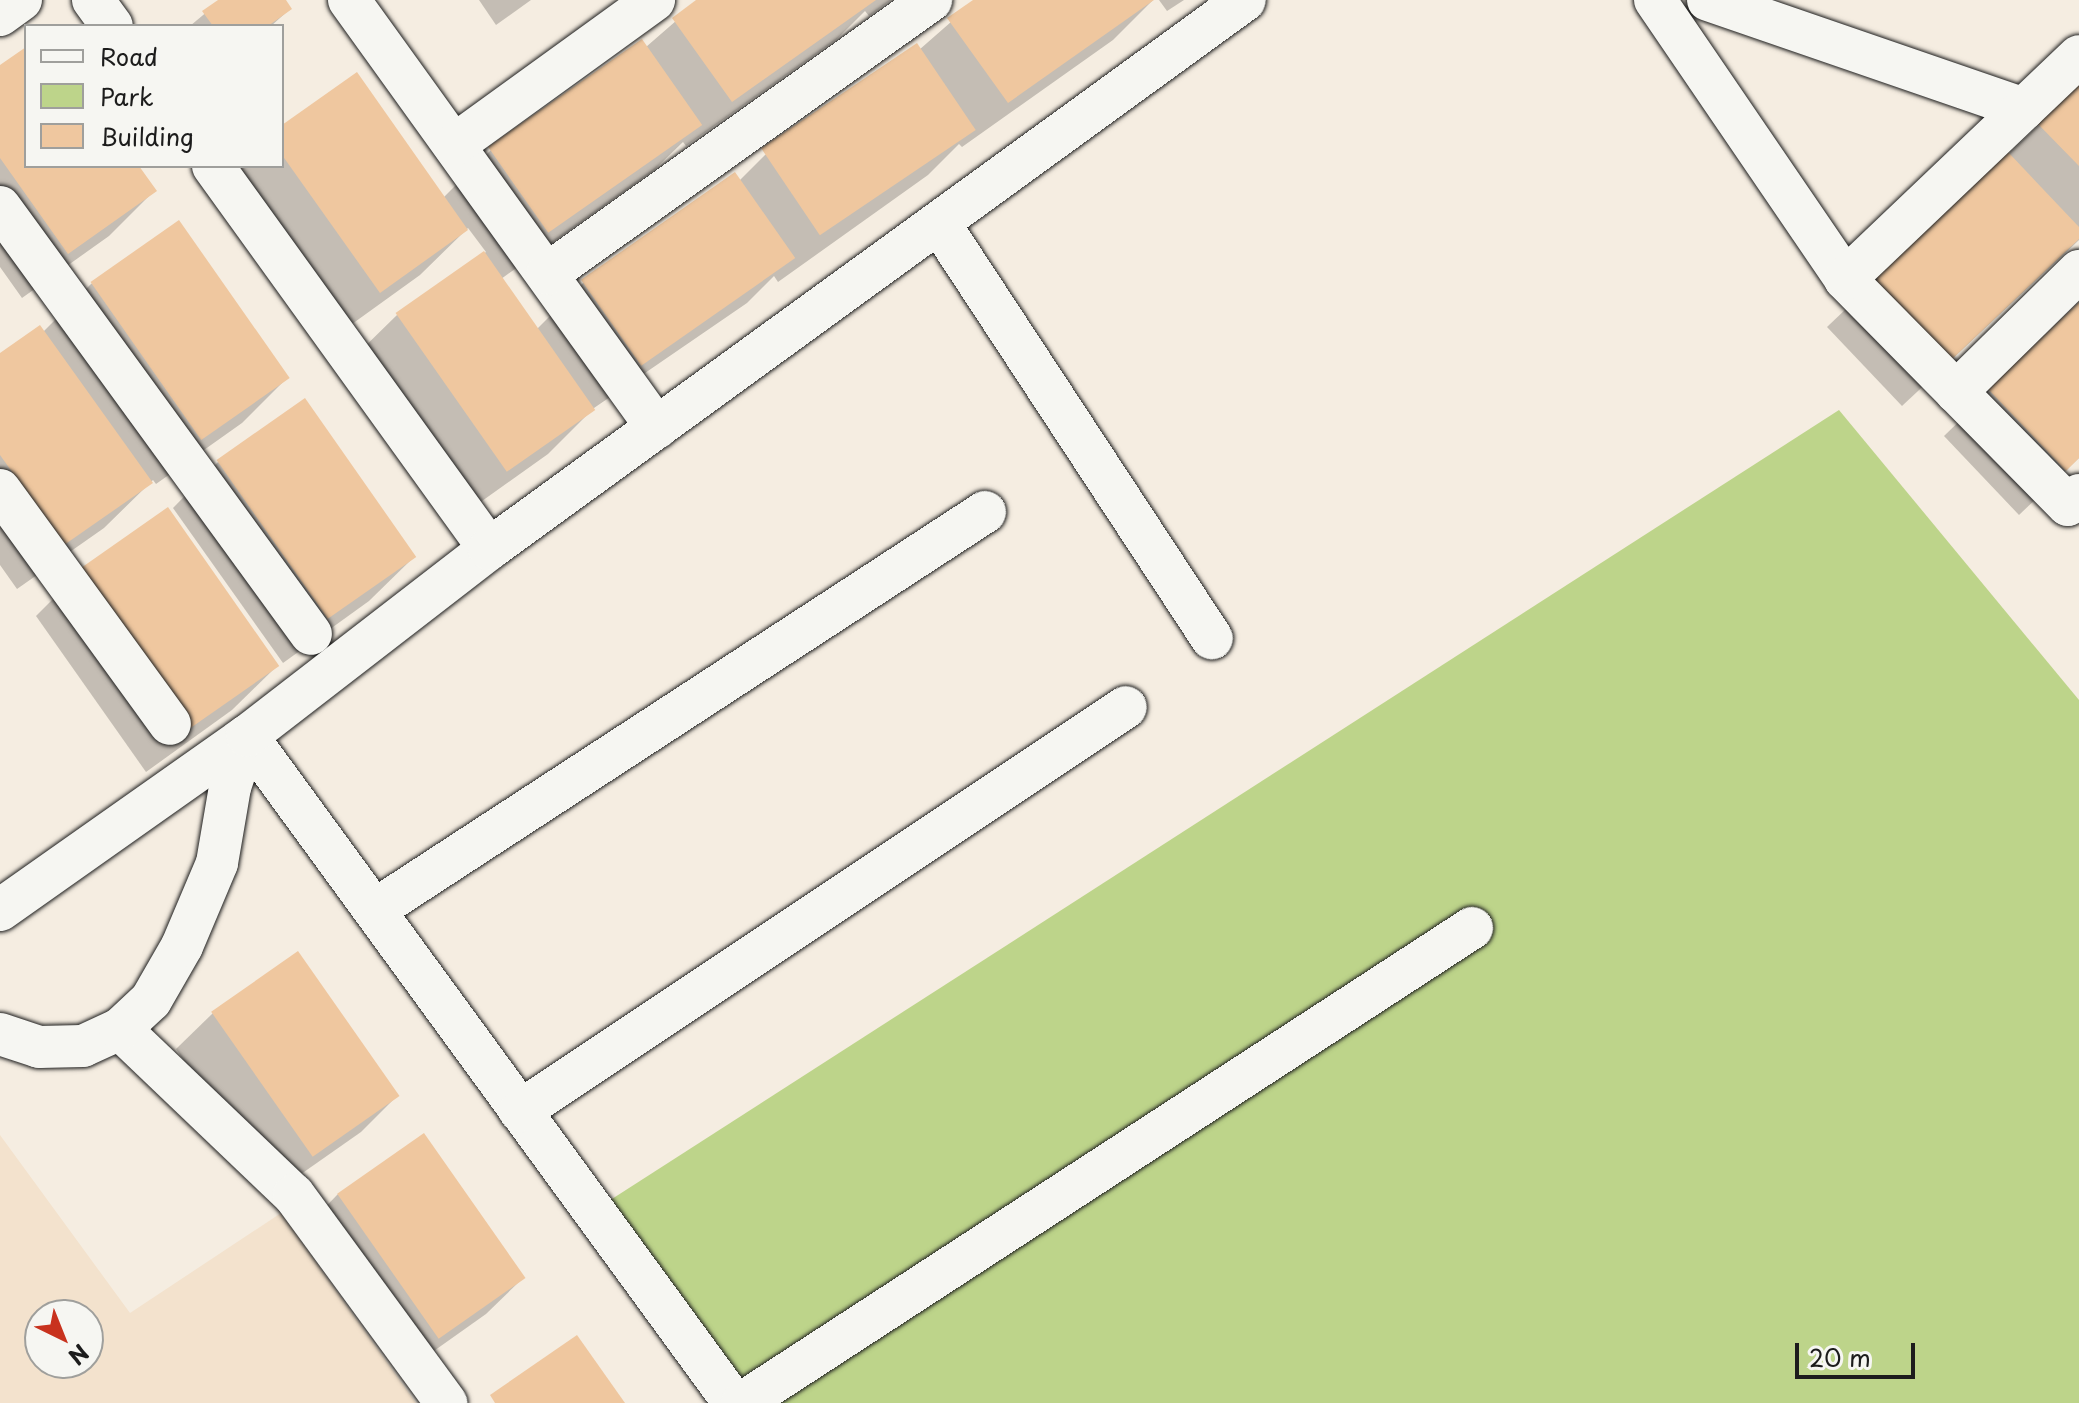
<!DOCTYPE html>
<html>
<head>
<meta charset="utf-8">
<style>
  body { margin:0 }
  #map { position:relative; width:2079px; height:1403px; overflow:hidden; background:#f5ede1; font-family:"Playpen Sans",sans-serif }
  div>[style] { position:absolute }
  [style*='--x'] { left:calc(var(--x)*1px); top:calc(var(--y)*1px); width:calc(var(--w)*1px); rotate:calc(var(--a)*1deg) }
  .built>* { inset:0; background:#f3e2cd }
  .green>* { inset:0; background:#bdd48a }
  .shadow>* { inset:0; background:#0003 }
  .building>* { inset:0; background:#efc79f; transform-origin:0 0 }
  .roads { filter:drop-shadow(0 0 2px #1c1c1c) drop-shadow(0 0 2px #1c1c1c) }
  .street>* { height:42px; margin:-21px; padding:0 21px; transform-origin:21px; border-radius:21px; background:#f6f6f2 }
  span { translate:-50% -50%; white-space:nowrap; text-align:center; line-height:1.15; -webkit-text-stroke:6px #f6f6f2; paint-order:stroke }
  .legend { position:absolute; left:24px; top:24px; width:260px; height:144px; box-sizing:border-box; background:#f6f6f2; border:2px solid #9f9f9c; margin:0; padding:10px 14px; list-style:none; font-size:24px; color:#1c1c1c }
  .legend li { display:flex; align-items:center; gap:16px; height:40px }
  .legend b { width:40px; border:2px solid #9f9f9c }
  .north { position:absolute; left:24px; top:1299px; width:80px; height:80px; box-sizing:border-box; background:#f6f6f2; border:2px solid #9f9f9c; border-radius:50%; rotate:137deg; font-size:22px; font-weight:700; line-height:32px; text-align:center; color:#1c1c1c }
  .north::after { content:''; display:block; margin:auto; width:28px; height:36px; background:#c8321e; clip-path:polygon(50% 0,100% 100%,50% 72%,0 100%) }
  .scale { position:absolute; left:1795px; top:1343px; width:120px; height:36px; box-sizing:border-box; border:4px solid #1c1c1c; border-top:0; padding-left:10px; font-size:24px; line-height:28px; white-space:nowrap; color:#1c1c1c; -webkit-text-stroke:6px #f6f6f2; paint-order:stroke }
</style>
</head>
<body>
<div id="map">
  <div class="built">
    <div style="clip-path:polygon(evenodd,0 1135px,130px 1313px,281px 1213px,416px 1403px,0 1403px,0 1135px,88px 1315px,88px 1363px,40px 1363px,40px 1315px,88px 1315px)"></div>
  </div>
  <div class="green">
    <div style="clip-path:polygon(1839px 410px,2079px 700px,2079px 1403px,710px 1403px,587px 1215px)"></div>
  </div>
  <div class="shadow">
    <div style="clip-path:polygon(221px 0,283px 0,290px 9px,271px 26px,190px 26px)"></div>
    <div style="clip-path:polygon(479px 0,531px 0,496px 25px)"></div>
    <div style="clip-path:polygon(700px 0,891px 0,869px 16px,865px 11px,837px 39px,686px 146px,683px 142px,654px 170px,501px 279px,537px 329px,583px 283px,739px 181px,765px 155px,916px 46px,919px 50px,976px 0,1153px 0,1113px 40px,962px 147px,959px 144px,928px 175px,778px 282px,774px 276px,747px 303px,594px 408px,548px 454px,461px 516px,351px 360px,397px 315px,486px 252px,468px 228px,420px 275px,334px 337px,224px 182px,239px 166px,282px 166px,282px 127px,443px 198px,491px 150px,646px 47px)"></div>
    <div style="clip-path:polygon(1159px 0,1184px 0,1167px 11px)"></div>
    <div style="clip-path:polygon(26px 49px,26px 166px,136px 166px,154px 191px,109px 236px,22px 298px,0 267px,0 67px)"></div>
    <div style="clip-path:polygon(2079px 87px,2079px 240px,1902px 406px,1827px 327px)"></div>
    <div style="clip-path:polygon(178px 222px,288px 377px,242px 423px,156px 484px,153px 480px,104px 528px,17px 589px,0 565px,0 356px,43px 332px,91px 284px)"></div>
    <div style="clip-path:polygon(2079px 305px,2079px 458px,2019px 515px,1944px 436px)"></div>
    <div style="clip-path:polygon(218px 462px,415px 556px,369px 601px,283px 663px,173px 508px)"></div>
    <div style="clip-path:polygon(81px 571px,278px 665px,232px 710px,146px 772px,36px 616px)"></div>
    <div style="clip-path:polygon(213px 1013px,397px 1096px,361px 1132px,274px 1193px,176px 1049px)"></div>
    <div style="clip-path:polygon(338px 1194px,523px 1278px,486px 1314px,400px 1375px,302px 1231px)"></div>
  </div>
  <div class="building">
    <div style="clip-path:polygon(218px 0,286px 0,292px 9px,268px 26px,213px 26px,202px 11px)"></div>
    <div style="clip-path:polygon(696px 0,876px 0,732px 102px,672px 18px)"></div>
    <div style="clip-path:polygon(973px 0,1154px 0,1008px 103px,947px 18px)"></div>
    <div style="left:642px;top:39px;width:105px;height:188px;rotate:55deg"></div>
    <div style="left:917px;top:43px;width:105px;height:188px;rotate:56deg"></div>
    <div style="clip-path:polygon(26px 47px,26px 166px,139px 166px,157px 191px,68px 254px,0 158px,0 65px)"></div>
    <div style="clip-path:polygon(357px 72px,468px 230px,380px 293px,282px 155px,282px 125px)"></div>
    <div style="clip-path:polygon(2079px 84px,2079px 166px,2038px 124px)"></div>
    <div style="clip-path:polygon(2007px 151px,2079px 227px,2079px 239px,1949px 362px,1871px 280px)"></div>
    <div style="left:735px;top:172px;width:105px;height:188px;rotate:55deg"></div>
    <div style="left:179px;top:220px;width:193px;height:108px;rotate:55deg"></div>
    <div style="left:484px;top:251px;width:194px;height:108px;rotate:55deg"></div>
    <div style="clip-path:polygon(2079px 302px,2079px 458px,2066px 471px,1988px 389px)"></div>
    <div style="clip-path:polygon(40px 325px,153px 483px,64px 545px,0 455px,0 353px)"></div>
    <div style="left:305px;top:398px;width:194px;height:108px;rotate:55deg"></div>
    <div style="left:168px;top:507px;width:194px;height:108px;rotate:55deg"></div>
    <div style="left:298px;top:951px;width:177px;height:106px;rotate:55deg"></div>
    <div style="left:424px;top:1133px;width:177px;height:106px;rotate:55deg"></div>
    <div style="clip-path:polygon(577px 1335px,625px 1403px,495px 1403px,490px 1395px)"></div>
  </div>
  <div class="roads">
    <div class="street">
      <div style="--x:93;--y:0;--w:32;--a:54"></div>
      <div style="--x:349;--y:0;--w:527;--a:54.26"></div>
      <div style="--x:1655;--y:0;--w:338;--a:55.7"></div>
      <div style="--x:1845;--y:279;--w:317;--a:45.4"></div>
      <div style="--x:2068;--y:505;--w:15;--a:-42"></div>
      <div style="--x:1708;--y:0;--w:334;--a:19"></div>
      <div style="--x:0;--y:15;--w:26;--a:-36"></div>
      <div style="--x:454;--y:145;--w:247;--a:-35.9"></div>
      <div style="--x:213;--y:166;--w:472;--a:54.2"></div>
      <div style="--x:0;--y:207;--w:528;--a:53.93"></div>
      <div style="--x:939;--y:223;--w:497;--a:56.7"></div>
      <div style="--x:547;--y:274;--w:472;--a:-35.5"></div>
      <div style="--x:1845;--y:279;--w:323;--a:-43.6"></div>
      <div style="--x:1956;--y:392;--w:173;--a:-44.5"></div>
      <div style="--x:0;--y:490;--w:289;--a:54"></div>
      <div style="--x:376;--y:909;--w:727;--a:-33.1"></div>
      <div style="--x:0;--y:910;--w:302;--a:-35.2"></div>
      <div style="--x:247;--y:736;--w:826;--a:53.87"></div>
      <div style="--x:120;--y:1029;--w:240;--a:43.7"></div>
      <div style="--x:294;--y:1195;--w:258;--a:53.8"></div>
      <div style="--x:0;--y:1034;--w:41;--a:18.4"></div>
      <div style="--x:39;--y:1047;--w:44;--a:-1.3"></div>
      <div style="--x:83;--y:1046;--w:41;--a:-24.7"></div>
      <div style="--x:120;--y:1029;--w:42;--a:-43.1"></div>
      <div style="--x:151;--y:1000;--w:62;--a:-60.1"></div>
      <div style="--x:182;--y:946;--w:90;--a:-67.1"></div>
      <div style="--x:217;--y:863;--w:77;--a:-80.3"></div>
      <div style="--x:230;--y:787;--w:54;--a:-71.6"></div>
      <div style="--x:247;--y:736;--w:306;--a:-37.7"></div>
      <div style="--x:489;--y:549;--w:934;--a:-35.99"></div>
      <div style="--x:520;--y:1111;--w:728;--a:-33.69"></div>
      <div style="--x:742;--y:1403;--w:871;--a:-33.05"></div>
    </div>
  </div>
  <ul class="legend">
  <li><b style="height:10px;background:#f6f6f2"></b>Road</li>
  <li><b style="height:22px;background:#bdd48a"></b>Park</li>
  <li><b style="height:22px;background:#efc79f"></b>Building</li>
  </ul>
  <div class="north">N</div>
  <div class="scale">20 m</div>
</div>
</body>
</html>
